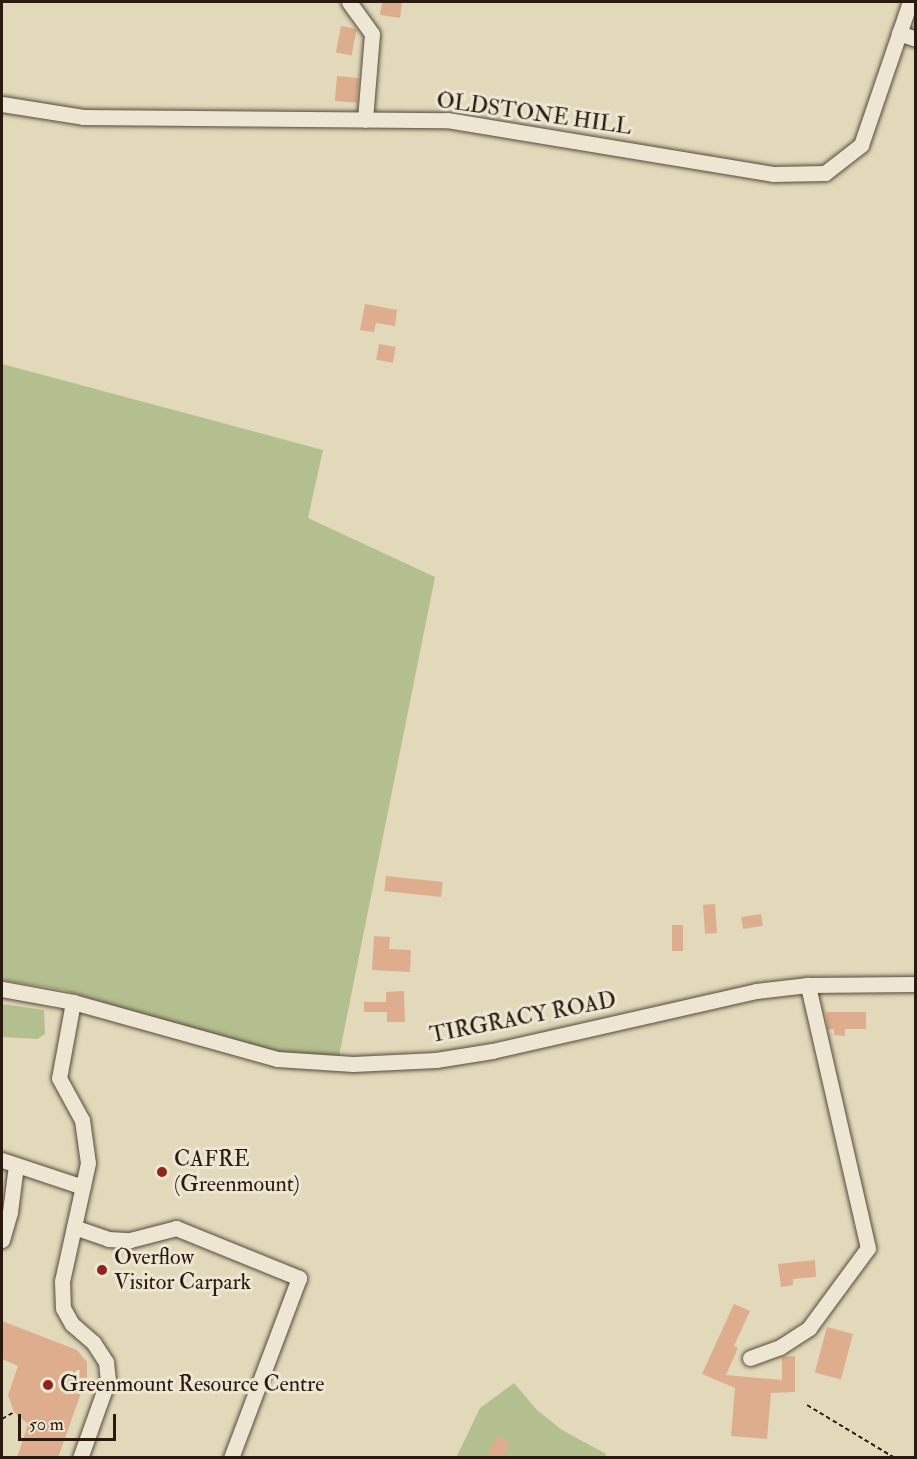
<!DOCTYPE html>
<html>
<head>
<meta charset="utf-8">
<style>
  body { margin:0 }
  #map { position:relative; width:917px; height:1459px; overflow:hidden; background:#e1d9ba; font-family:"IM FELL Double Pica",serif }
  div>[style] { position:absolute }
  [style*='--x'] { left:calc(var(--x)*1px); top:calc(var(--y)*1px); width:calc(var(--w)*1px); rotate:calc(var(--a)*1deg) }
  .green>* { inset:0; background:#b4bf8f }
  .building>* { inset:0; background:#ddad8d; transform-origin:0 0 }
  .path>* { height:2px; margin-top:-1px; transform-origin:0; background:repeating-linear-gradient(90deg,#29190e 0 4.5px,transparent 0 7.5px) }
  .roads { filter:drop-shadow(0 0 2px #574939) drop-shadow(0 0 2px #574939) }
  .minor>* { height:15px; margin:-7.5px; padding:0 7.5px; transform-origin:7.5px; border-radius:7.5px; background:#ece6d2 }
  .dots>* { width:16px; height:16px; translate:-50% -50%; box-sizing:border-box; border:3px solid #ece6d2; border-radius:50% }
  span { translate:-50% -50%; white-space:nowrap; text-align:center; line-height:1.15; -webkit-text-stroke:6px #ece6d2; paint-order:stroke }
  .street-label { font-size:22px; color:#29190e }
  .poi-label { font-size:22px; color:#29190e }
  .left { translate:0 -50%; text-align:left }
  .frame { position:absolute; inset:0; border:3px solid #29190e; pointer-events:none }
  .scale { position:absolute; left:18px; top:1414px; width:98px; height:27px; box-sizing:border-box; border:3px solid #29190e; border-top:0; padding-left:8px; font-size:18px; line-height:21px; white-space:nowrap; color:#29190e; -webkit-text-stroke:4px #ece6d2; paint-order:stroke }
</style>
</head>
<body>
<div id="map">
  <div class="green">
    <div style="clip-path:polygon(2px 364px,323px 450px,308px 518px,435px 577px,339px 1056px,287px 1055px,230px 1042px,64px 990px,2px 980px)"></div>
    <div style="clip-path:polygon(2px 1004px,44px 1010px,45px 1034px,37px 1039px,2px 1037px)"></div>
    <div style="clip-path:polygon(514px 1383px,537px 1410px,562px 1430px,606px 1454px,605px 1458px,456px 1458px,480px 1408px)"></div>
  </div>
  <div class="building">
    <div style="clip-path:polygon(382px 2px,402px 2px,400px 18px,380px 15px)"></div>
    <div style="left:341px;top:26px;width:16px;height:27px;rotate:11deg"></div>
    <div style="left:337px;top:76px;width:22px;height:25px;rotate:5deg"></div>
    <div style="clip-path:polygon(365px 304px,397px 310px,395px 326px,376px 323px,374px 332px,360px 330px)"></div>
    <div style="left:379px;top:344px;width:17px;height:16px;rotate:10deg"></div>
    <div style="left:386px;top:876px;width:57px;height:15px;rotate:6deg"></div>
    <div style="left:715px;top:904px;width:29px;height:12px;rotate:86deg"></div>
    <div style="left:761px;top:914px;width:12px;height:20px;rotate:81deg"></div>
    <div style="left:672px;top:925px;width:11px;height:26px"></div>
    <div style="clip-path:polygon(374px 936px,390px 937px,389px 949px,411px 950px,410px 972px,372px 970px)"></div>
    <div style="clip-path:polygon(404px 991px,405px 1022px,387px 1022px,387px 1012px,364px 1012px,364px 1002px,386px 1002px,386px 992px)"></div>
    <div style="clip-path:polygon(826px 1012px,866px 1012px,866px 1029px,845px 1029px,845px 1036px,834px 1035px,834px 1029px,828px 1029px)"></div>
    <div style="clip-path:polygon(815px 1260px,816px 1277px,793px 1279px,793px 1285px,781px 1287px,778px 1264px)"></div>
    <div style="clip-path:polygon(734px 1304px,750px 1311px,734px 1346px,738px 1348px,726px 1375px,782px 1380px,782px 1357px,795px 1356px,795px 1392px,771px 1393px,767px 1439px,731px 1436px,735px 1388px,702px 1374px)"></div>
    <div style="clip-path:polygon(2px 1321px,77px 1350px,87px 1362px,87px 1376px,58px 1458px,17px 1458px,28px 1424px,14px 1412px,8px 1395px,18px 1366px,2px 1359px)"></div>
    <div style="left:827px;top:1327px;width:27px;height:47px;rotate:15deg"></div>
    <div style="clip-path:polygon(497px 1436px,510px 1443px,503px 1458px,488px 1454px)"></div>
  </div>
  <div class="path">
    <div style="--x:807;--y:1405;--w:103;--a:31.1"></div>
    <div style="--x:2;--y:1419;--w:14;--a:-30"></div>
  </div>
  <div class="roads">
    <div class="minor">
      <div style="--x:349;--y:2;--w:39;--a:54"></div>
      <div style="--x:372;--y:34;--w:86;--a:94.7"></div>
      <div style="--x:899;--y:33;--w:18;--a:19"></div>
      <div style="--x:2;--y:104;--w:82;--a:9.1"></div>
      <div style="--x:83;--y:117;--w:364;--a:0.5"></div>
      <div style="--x:447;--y:120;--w:330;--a:9.4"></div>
      <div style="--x:773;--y:174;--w:52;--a:-1.1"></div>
      <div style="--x:825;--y:173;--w:46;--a:-37.9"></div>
      <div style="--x:861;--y:145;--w:151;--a:-71.1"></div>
      <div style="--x:2;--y:989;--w:72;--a:10.4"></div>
      <div style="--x:73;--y:1002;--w:212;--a:15.6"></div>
      <div style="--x:277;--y:1059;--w:76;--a:3.8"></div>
      <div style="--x:353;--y:1064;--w:83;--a:-2.8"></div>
      <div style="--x:436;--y:1060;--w:57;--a:-9.1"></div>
      <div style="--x:492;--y:1051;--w:271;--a:-12.8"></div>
      <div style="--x:756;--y:991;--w:52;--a:-6.6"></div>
      <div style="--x:808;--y:985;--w:108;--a:-0.5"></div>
      <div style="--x:73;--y:1002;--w:77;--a:100.4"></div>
      <div style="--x:59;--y:1078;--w:48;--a:61.3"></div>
      <div style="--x:82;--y:1120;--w:43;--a:82.1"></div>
      <div style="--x:88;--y:1163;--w:121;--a:102.4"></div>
      <div style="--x:62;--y:1281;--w:27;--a:88"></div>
      <div style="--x:63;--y:1308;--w:18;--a:61"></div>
      <div style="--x:72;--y:1324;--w:28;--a:41"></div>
      <div style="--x:93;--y:1342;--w:24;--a:57"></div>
      <div style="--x:106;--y:1362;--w:18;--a:84"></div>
      <div style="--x:108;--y:1380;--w:83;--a:109.7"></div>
      <div style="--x:2;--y:1160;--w:85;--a:18.4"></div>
      <div style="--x:74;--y:1227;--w:36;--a:19"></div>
      <div style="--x:108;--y:1239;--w:22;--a:3"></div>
      <div style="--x:130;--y:1240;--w:48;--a:-14.6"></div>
      <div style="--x:176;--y:1228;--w:133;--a:22.1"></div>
      <div style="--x:299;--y:1278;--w:192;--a:110.7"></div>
      <div style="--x:2;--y:1240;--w:29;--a:-74"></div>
      <div style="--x:10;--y:1212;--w:47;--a:-82.7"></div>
      <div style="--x:750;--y:1358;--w:32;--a:-20"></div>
      <div style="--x:780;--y:1347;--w:35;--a:-33"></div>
      <div style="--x:809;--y:1328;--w:99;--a:-53.6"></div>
      <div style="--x:868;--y:1248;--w:270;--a:-102.9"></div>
    </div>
  </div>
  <div class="dots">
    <div style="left:162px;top:1172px;background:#8f2418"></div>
    <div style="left:102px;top:1270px;background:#8f2418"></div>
    <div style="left:48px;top:1385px;background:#8f2418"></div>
  </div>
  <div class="street-label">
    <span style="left:534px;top:114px;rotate:8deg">OLDSTONE HILL</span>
    <span style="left:523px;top:1018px;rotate:-11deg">TIRGRACY ROAD</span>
  </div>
  <div class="poi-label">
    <span class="left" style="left:174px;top:1172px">CAFRE<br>(Greenmount)</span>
    <span class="left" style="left:114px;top:1270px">Overflow<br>Visitor Carpark</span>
    <span class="left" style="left:60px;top:1385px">Greenmount Resource Centre</span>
  </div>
  <div class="frame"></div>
  <div class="scale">50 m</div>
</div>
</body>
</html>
